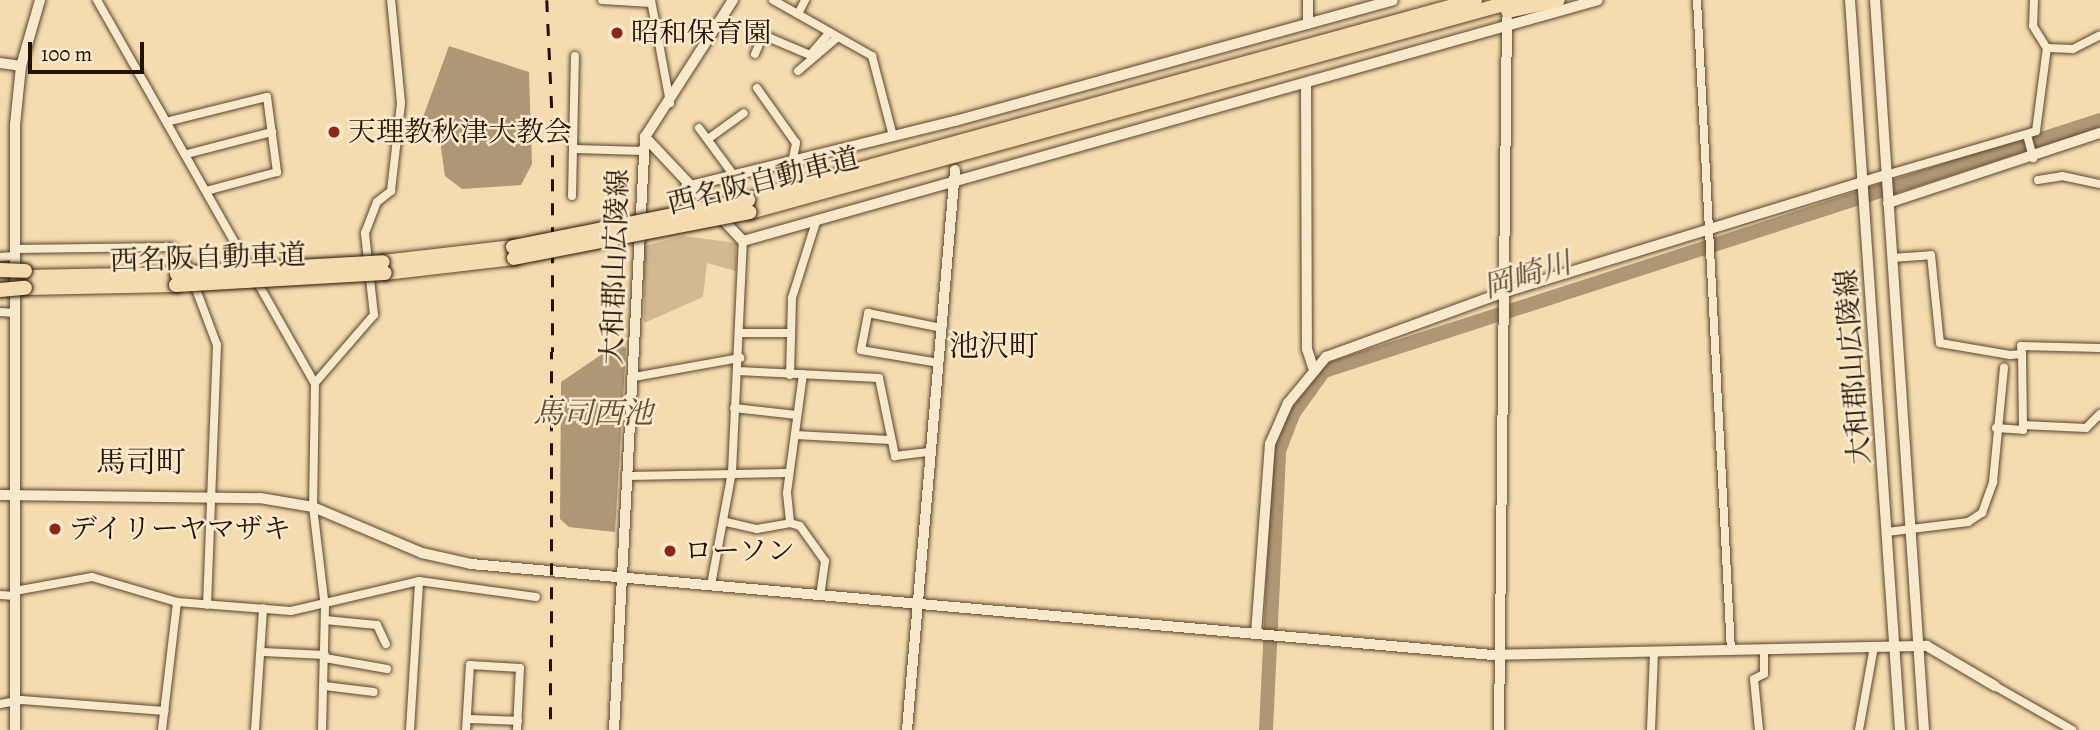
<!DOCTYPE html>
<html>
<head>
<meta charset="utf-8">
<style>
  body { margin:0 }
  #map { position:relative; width:2100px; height:730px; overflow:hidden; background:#f5dcb0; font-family:Alegreya,"Noto Serif JP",serif }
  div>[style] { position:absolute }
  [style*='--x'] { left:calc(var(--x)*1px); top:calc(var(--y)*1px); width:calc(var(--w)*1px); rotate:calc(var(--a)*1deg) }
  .green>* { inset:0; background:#d2b992 }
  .water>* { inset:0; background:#ae9774 }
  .river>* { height:14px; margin:-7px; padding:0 7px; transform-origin:7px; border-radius:7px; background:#ae9774 }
  .roads { filter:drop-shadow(0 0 2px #59442c) drop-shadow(0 0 2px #59442c) }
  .minor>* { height:8px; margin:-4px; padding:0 4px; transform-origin:4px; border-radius:4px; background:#f8e8cc }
  .tertiary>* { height:10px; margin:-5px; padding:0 5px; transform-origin:5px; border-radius:5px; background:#f8e8cc }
  .secondary>* { height:10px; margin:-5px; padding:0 5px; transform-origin:5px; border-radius:5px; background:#f8e8cc }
  .motorway>* { height:14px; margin:-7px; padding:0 7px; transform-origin:7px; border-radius:7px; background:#f5dcb0 }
  .rail>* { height:2.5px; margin-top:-1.25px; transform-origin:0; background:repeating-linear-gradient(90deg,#251100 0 12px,transparent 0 24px) }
  .bridges { filter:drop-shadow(0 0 2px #251100) drop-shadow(0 0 2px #251100) }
  .motorway-bridge>* { height:14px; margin:-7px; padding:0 7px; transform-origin:7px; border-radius:7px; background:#f5dcb0 }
  .dots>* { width:19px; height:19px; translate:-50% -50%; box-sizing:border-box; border:4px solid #f8e8cc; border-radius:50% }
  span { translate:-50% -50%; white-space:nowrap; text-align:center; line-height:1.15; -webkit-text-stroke:5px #f8e8cc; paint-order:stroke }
  .poi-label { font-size:28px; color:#251100 }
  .left { translate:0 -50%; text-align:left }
  .street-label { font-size:28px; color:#251100 }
  .water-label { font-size:30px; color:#634d34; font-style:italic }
  .neighbourhood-label { font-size:30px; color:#251100 }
  .scale { position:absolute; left:28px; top:42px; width:116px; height:32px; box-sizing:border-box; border:4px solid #251100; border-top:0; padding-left:9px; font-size:21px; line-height:24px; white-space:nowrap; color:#251100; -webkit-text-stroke:5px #f8e8cc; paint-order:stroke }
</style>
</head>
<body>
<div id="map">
  <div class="green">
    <div style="clip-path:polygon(683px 236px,737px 243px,736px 271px,707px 263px,703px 297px,644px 323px,644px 246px)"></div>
  </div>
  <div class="water">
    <div style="clip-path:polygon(449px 46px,529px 72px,532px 164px,521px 185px,462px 189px,445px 176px,440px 141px,422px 120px)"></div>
    <div style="clip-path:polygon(617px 344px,626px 348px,615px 532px,569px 527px,560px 519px,561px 382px)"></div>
  </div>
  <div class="river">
    <div style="--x:1266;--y:730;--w:279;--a:-87.3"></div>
    <div style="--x:1279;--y:451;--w:40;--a:-69"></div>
    <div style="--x:1293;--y:414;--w:53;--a:-54.2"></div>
    <div style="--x:1324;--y:371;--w:816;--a:-17.92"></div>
  </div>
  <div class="roads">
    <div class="minor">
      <div style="--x:97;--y:0;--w:441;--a:60.4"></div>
      <div style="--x:315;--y:383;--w:124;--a:90.9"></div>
      <div style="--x:313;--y:507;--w:101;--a:83.2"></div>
      <div style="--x:325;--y:607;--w:123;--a:91.4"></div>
      <div style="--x:602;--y:0;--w:49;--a:3.5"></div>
      <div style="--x:651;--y:0;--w:105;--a:79.5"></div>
      <div style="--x:773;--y:0;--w:114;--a:29.5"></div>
      <div style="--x:872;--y:56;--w:83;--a:75.3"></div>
      <div style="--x:1697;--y:0;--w:652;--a:87.01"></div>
      <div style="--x:2034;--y:0;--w:26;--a:92"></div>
      <div style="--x:2033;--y:26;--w:26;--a:58"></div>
      <div style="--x:798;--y:14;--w:16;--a:-63"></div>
      <div style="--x:755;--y:54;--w:21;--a:-67"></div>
      <div style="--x:763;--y:35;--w:51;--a:23.1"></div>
      <div style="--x:810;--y:55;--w:30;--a:-49"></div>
      <div style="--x:798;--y:71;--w:52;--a:-40.4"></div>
      <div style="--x:757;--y:88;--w:67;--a:54.7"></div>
      <div style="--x:796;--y:143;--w:20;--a:101"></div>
      <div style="--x:170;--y:121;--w:100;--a:-13.9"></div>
      <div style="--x:267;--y:97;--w:76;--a:82.4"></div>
      <div style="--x:277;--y:172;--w:73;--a:165"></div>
      <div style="--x:699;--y:128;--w:61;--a:53.7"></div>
      <div style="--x:2027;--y:135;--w:24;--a:75"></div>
      <div style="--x:708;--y:139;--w:44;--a:-35.8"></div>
      <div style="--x:575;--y:149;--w:68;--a:1.7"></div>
      <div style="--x:187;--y:154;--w:88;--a:-14.5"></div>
      <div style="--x:1886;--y:175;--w:156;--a:-16.3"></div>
      <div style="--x:2036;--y:131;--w:84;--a:-82.5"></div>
      <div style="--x:2047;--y:48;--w:26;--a:2"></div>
      <div style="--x:2073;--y:49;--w:30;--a:-27"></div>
      <div style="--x:2038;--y:180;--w:24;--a:-9"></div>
      <div style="--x:2062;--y:176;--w:39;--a:12"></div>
      <div style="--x:572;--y:196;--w:140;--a:-88.8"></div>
      <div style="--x:14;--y:249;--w:158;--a:-0.7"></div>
      <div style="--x:172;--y:247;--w:18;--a:45"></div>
      <div style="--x:185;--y:260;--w:91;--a:69.4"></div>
      <div style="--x:217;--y:345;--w:260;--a:92.2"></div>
      <div style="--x:0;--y:257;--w:14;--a:-4"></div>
      <div style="--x:1892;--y:258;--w:39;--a:-4"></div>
      <div style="--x:1931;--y:255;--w:88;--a:84.2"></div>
      <div style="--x:1940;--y:343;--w:71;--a:9.7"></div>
      <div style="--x:2010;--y:355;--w:12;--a:-5"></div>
      <div style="--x:2022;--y:354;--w:8;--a:-97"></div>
      <div style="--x:2021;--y:346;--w:79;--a:1.5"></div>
      <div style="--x:0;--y:312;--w:14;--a:4"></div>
      <div style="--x:742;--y:333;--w:47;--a:0"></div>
      <div style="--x:2022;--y:354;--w:71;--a:89.2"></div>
      <div style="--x:2023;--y:425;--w:63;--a:2.7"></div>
      <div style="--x:2086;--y:428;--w:20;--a:-45"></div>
      <div style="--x:939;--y:363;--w:79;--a:-170.5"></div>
      <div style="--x:861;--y:350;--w:38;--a:-79"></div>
      <div style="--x:868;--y:313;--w:76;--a:11.5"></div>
      <div style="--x:738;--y:371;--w:141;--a:2.8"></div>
      <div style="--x:879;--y:378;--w:80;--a:78.4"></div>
      <div style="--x:895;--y:456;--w:34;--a:-7"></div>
      <div style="--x:803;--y:374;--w:120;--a:97.7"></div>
      <div style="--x:787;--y:493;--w:30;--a:84"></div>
      <div style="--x:790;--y:523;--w:10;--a:17"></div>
      <div style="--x:800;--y:526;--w:43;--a:54.5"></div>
      <div style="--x:825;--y:561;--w:34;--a:98"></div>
      <div style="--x:790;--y:375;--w:77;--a:-88.5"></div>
      <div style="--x:792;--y:298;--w:80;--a:-72.5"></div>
      <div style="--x:634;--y:377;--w:108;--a:-10.2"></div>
      <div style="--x:315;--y:383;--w:90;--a:-49.1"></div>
      <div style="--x:374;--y:315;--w:82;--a:-96.3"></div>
      <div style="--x:365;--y:233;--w:33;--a:-69"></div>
      <div style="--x:377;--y:202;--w:18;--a:-38"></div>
      <div style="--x:391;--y:191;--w:89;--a:-83.5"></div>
      <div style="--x:401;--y:103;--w:103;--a:-95.5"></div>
      <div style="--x:734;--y:408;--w:63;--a:6.3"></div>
      <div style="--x:1996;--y:428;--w:27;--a:4"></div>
      <div style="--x:2023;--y:430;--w:5;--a:-90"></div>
      <div style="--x:795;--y:435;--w:95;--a:3"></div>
      <div style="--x:629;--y:476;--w:157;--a:-1.1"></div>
      <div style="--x:726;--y:522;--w:32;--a:13"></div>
      <div style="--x:757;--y:529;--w:34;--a:-10"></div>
      <div style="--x:1887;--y:532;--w:82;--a:-7"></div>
      <div style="--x:1968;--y:522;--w:17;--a:-33"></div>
      <div style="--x:1982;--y:513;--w:33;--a:-70"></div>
      <div style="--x:1993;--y:482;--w:115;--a:-84.5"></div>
      <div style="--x:711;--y:585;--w:115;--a:-79.5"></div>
      <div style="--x:732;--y:472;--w:231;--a:-87.3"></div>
      <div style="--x:15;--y:591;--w:78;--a:-10.3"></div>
      <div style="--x:92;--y:577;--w:89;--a:16.4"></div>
      <div style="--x:177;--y:602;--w:114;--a:4.5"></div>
      <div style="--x:291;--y:611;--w:131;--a:-13.2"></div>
      <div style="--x:419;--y:581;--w:118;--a:7.8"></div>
      <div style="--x:0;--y:595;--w:15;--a:4"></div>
      <div style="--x:325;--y:620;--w:52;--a:5.5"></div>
      <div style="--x:377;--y:625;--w:21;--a:65"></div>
      <div style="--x:263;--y:652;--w:62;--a:2.8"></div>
      <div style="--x:325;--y:658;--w:63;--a:10.1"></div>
      <div style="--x:325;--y:686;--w:49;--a:7"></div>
      <div style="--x:1995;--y:686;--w:89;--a:29.7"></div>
      <div style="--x:0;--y:704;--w:22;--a:-10"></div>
      <div style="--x:22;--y:700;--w:143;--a:4.4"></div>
      <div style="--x:467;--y:719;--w:51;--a:2.2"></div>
      <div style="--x:162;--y:730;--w:129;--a:-83.3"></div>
      <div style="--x:255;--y:730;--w:122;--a:-86.2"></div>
      <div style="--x:410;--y:730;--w:149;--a:-86.5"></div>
      <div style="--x:466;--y:730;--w:65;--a:-86.5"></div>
      <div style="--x:470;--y:665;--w:50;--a:3.4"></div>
      <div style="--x:520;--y:668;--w:62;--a:92.8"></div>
      <div style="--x:1651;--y:730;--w:77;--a:-87.8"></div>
      <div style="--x:1759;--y:730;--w:51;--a:-95.6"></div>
      <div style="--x:1754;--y:679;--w:11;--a:-27"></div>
      <div style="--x:1764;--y:674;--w:24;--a:-90"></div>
      <div style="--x:1859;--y:730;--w:84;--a:-79.8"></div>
    </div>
    <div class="tertiary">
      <div style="--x:1308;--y:0;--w:24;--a:90"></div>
      <div style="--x:1306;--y:84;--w:265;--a:89.8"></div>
      <div style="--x:1307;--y:349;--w:19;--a:72"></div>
      <div style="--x:645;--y:137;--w:143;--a:46.7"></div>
      <div style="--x:743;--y:241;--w:888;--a:-15.74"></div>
      <div style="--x:686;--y:187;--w:277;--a:-13.8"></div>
      <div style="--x:955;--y:121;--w:454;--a:-15.4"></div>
      <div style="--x:1888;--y:203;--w:223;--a:-18.3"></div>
      <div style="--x:0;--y:495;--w:260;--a:0.7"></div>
      <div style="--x:260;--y:498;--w:54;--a:9.6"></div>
      <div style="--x:313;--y:507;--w:118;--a:22.9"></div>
      <div style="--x:422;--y:553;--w:50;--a:12.7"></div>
      <div style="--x:471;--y:564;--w:1025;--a:5.09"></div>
      <div style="--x:1492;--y:655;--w:435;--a:-1.2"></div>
      <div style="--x:1927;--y:646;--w:79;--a:30.5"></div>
      <div style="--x:1256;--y:634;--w:191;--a:-85.8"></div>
      <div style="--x:1270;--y:444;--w:45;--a:-66.3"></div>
      <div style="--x:1288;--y:403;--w:60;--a:-50.4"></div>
      <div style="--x:1326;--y:357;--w:190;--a:-20"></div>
      <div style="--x:1505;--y:292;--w:399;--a:-17.1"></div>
      <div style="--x:907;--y:730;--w:562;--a:-85.1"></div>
      <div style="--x:1499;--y:730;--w:711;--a:-89.36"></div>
    </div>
    <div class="secondary">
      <div style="--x:1850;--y:0;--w:732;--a:86.08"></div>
      <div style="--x:1875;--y:0;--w:732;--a:86.16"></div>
      <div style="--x:0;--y:63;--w:21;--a:8"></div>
      <div style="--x:15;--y:730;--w:605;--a:-90"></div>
      <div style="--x:15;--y:125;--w:59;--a:-84.2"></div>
      <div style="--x:21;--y:66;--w:69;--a:-73.9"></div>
      <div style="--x:614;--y:730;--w:594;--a:-87.01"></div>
      <div style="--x:645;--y:137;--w:163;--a:-57.3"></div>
    </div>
    <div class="motorway">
      <div style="--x:1508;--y:11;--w:51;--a:-12.4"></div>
      <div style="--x:748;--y:200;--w:754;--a:-15.38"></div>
      <div style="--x:750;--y:212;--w:797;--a:-15.43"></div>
      <div style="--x:383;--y:262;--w:131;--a:-6.6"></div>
      <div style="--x:385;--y:273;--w:130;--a:-6.6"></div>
      <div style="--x:25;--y:277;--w:152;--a:-1.1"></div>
      <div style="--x:25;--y:288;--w:151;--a:-1.1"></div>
    </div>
  </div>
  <div class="rail">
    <div style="--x:547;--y:0;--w:131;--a:87.4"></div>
    <div style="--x:553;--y:131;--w:599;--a:90.19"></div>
  </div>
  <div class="bridges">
    <div class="motorway-bridge">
      <div style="--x:513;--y:247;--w:240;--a:-11.3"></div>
      <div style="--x:514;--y:258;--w:240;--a:-11"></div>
      <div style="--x:0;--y:270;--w:25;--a:2"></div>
      <div style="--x:177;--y:274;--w:206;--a:-3.3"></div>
      <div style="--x:176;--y:285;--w:209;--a:-3.3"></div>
      <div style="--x:0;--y:290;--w:25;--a:-5"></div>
    </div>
  </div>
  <div class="dots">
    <div style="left:617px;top:33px;background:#8f2418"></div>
    <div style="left:334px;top:132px;background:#8f2418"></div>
    <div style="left:55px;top:529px;background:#8f2418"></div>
    <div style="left:670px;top:551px;background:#8f2418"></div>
  </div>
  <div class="poi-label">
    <span class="left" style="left:631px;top:33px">昭和保育園</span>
    <span class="left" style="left:348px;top:132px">天理教秋津大教会</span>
    <span class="left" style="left:69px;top:529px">デイリーヤマザキ</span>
    <span class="left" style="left:684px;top:551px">ローソン</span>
  </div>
  <div class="street-label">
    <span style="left:763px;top:181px;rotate:-14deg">西名阪自動車道</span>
    <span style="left:208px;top:258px;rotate:-2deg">西名阪自動車道</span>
    <span style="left:615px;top:267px;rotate:-88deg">大和郡山広陵線</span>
    <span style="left:1853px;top:367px;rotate:-94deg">大和郡山広陵線</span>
  </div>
  <div class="water-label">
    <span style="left:1527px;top:275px;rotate:-17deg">岡崎川</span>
    <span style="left:593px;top:413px">馬司西池</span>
  </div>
  <div class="neighbourhood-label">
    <span style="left:994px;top:346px">池沢町</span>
    <span style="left:141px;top:462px">馬司町</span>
  </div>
  <div class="scale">100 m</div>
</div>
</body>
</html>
